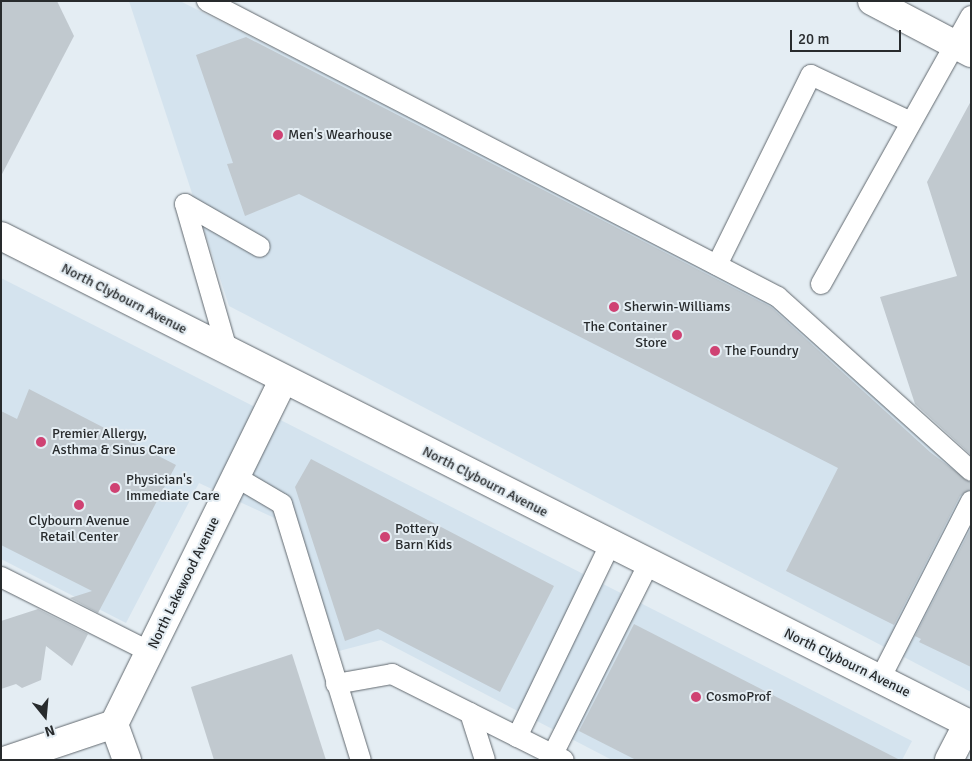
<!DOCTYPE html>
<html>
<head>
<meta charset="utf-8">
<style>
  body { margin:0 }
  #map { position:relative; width:972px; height:761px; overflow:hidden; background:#e4edf3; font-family:Signika,sans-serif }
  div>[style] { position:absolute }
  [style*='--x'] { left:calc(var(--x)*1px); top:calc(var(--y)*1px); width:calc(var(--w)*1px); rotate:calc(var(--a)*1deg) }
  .built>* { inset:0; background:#d4e3ee }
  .building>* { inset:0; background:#c1c9cf }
  .roads { filter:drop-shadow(0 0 1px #62696f) drop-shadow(0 0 1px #62696f) }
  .lane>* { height:20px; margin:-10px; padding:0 10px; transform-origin:10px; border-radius:10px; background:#fff }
  .street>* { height:28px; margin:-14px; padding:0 14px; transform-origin:14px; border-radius:14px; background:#fff }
  .secondary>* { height:28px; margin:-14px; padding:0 14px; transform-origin:14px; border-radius:14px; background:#fff }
  .dots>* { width:14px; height:14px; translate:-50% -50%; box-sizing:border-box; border:2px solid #e4edf3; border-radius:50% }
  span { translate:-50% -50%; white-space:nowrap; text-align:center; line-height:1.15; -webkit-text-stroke:4px #e4edf3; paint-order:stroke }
  .poi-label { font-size:14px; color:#282b2d }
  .left { translate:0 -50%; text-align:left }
  .right { translate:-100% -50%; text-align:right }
  .street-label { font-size:14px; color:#282b2d }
  .frame { position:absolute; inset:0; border:2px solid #282b2d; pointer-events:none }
  .north { position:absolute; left:20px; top:691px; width:50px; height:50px; -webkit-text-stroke:4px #e4edf3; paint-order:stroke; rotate:163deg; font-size:14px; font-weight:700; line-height:20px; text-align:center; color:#282b2d }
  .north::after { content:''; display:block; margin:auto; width:18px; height:22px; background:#282b2d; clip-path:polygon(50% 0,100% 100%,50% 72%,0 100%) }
  .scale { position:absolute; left:790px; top:30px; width:111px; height:22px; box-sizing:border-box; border:2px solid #282b2d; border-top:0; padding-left:6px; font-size:15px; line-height:18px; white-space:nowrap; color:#282b2d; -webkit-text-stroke:4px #e4edf3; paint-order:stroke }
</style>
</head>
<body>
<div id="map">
  <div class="built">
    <div style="clip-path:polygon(129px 1px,180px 1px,768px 296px,971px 480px,971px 692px,229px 306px)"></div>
    <div style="clip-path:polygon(1px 278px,912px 741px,902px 760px,612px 760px,381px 640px,339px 651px,298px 529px,199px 483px,126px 623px,1px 559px)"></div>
  </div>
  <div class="building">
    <div style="clip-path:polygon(1px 1px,57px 1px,74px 36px,1px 176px)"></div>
    <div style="clip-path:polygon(246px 37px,771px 307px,930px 452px,971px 483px,971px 489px,960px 496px,894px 625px,786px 571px,838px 468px,299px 194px,245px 216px,227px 164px,233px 163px,196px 55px)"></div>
    <div style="clip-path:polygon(971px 101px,971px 455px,915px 404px,880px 297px,957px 276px,927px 182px)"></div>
    <div style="clip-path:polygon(29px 389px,176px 465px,98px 613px,70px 598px,92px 591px,1px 545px,1px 411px,17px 419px)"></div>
    <div style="clip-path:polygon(311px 459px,554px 586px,500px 692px,378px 629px,345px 641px,295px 487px)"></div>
    <div style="clip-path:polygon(971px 528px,971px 667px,919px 642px,921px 639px,915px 636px)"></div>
    <div style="clip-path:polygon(38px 609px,88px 634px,72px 666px,46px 646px,41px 680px,22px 688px,16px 684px,1px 689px,1px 621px)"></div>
    <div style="clip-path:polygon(634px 624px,900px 760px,636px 760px,579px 731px)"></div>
    <div style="clip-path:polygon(292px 654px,326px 760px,214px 760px,191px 687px)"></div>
  </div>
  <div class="roads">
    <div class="lane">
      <div style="--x:207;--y:1;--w:643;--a:27.4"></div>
      <div style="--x:778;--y:297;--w:260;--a:42"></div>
      <div style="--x:185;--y:204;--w:155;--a:73.9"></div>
      <div style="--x:185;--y:204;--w:86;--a:29.8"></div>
      <div style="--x:717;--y:265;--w:212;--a:-63.7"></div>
      <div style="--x:811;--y:75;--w:110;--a:25.2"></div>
      <div style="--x:821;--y:284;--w:307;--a:-60.8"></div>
      <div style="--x:236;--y:477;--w:53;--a:30.4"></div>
      <div style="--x:282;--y:504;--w:268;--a:72.9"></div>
      <div style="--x:1;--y:577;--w:167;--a:26.7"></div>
      <div style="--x:880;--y:679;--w:200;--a:-62.9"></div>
      <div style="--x:336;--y:684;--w:57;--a:-10.1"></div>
      <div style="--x:392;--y:674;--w:192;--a:26.6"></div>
      <div style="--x:470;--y:713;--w:49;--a:72.3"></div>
      <div style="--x:517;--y:737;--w:213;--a:-64.2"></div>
      <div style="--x:553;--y:754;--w:214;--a:-63.3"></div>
    </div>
    <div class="street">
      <div style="--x:872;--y:1;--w:112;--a:27.7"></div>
      <div style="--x:7;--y:760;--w:113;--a:-18.6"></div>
      <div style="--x:127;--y:760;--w:38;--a:-110"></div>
      <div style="--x:114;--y:724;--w:382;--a:-63.8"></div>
      <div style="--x:949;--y:760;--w:42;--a:-62.8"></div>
    </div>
    <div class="secondary">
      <div style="--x:1;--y:236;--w:1086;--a:26.75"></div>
    </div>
  </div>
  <div class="dots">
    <div style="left:278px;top:135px;background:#cf4273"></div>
    <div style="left:614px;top:307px;background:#cf4273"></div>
    <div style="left:677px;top:335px;background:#cf4273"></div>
    <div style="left:715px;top:351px;background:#cf4273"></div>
    <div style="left:41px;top:442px;background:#cf4273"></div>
    <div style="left:115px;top:488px;background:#cf4273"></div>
    <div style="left:79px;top:505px;background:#cf4273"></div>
    <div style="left:385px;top:537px;background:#cf4273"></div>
    <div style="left:696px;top:697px;background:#cf4273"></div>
  </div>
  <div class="poi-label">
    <span class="left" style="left:288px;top:135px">Men's Wearhouse</span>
    <span class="left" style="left:624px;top:307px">Sherwin-Williams</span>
    <span class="right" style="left:667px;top:335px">The Container<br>Store</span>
    <span class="left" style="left:725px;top:351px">The Foundry</span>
    <span class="left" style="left:52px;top:442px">Premier Allergy,<br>Asthma &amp; Sinus Care</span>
    <span class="left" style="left:126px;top:488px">Physician's<br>Immediate Care</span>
    <span style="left:79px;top:529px">Clybourn Avenue<br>Retail Center</span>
    <span class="left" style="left:395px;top:537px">Pottery<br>Barn Kids</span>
    <span class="left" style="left:706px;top:697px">CosmoProf</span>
  </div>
  <div class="street-label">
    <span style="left:124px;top:299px;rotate:27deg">North Clybourn Avenue</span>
    <span style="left:485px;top:482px;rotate:27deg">North Clybourn Avenue</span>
    <span style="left:184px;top:583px;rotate:-64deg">North Lakewood Avenue</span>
    <span style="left:847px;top:663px;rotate:26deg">North Clybourn Avenue</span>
  </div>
  <div class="frame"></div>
  <div class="north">N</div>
  <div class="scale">20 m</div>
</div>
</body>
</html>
